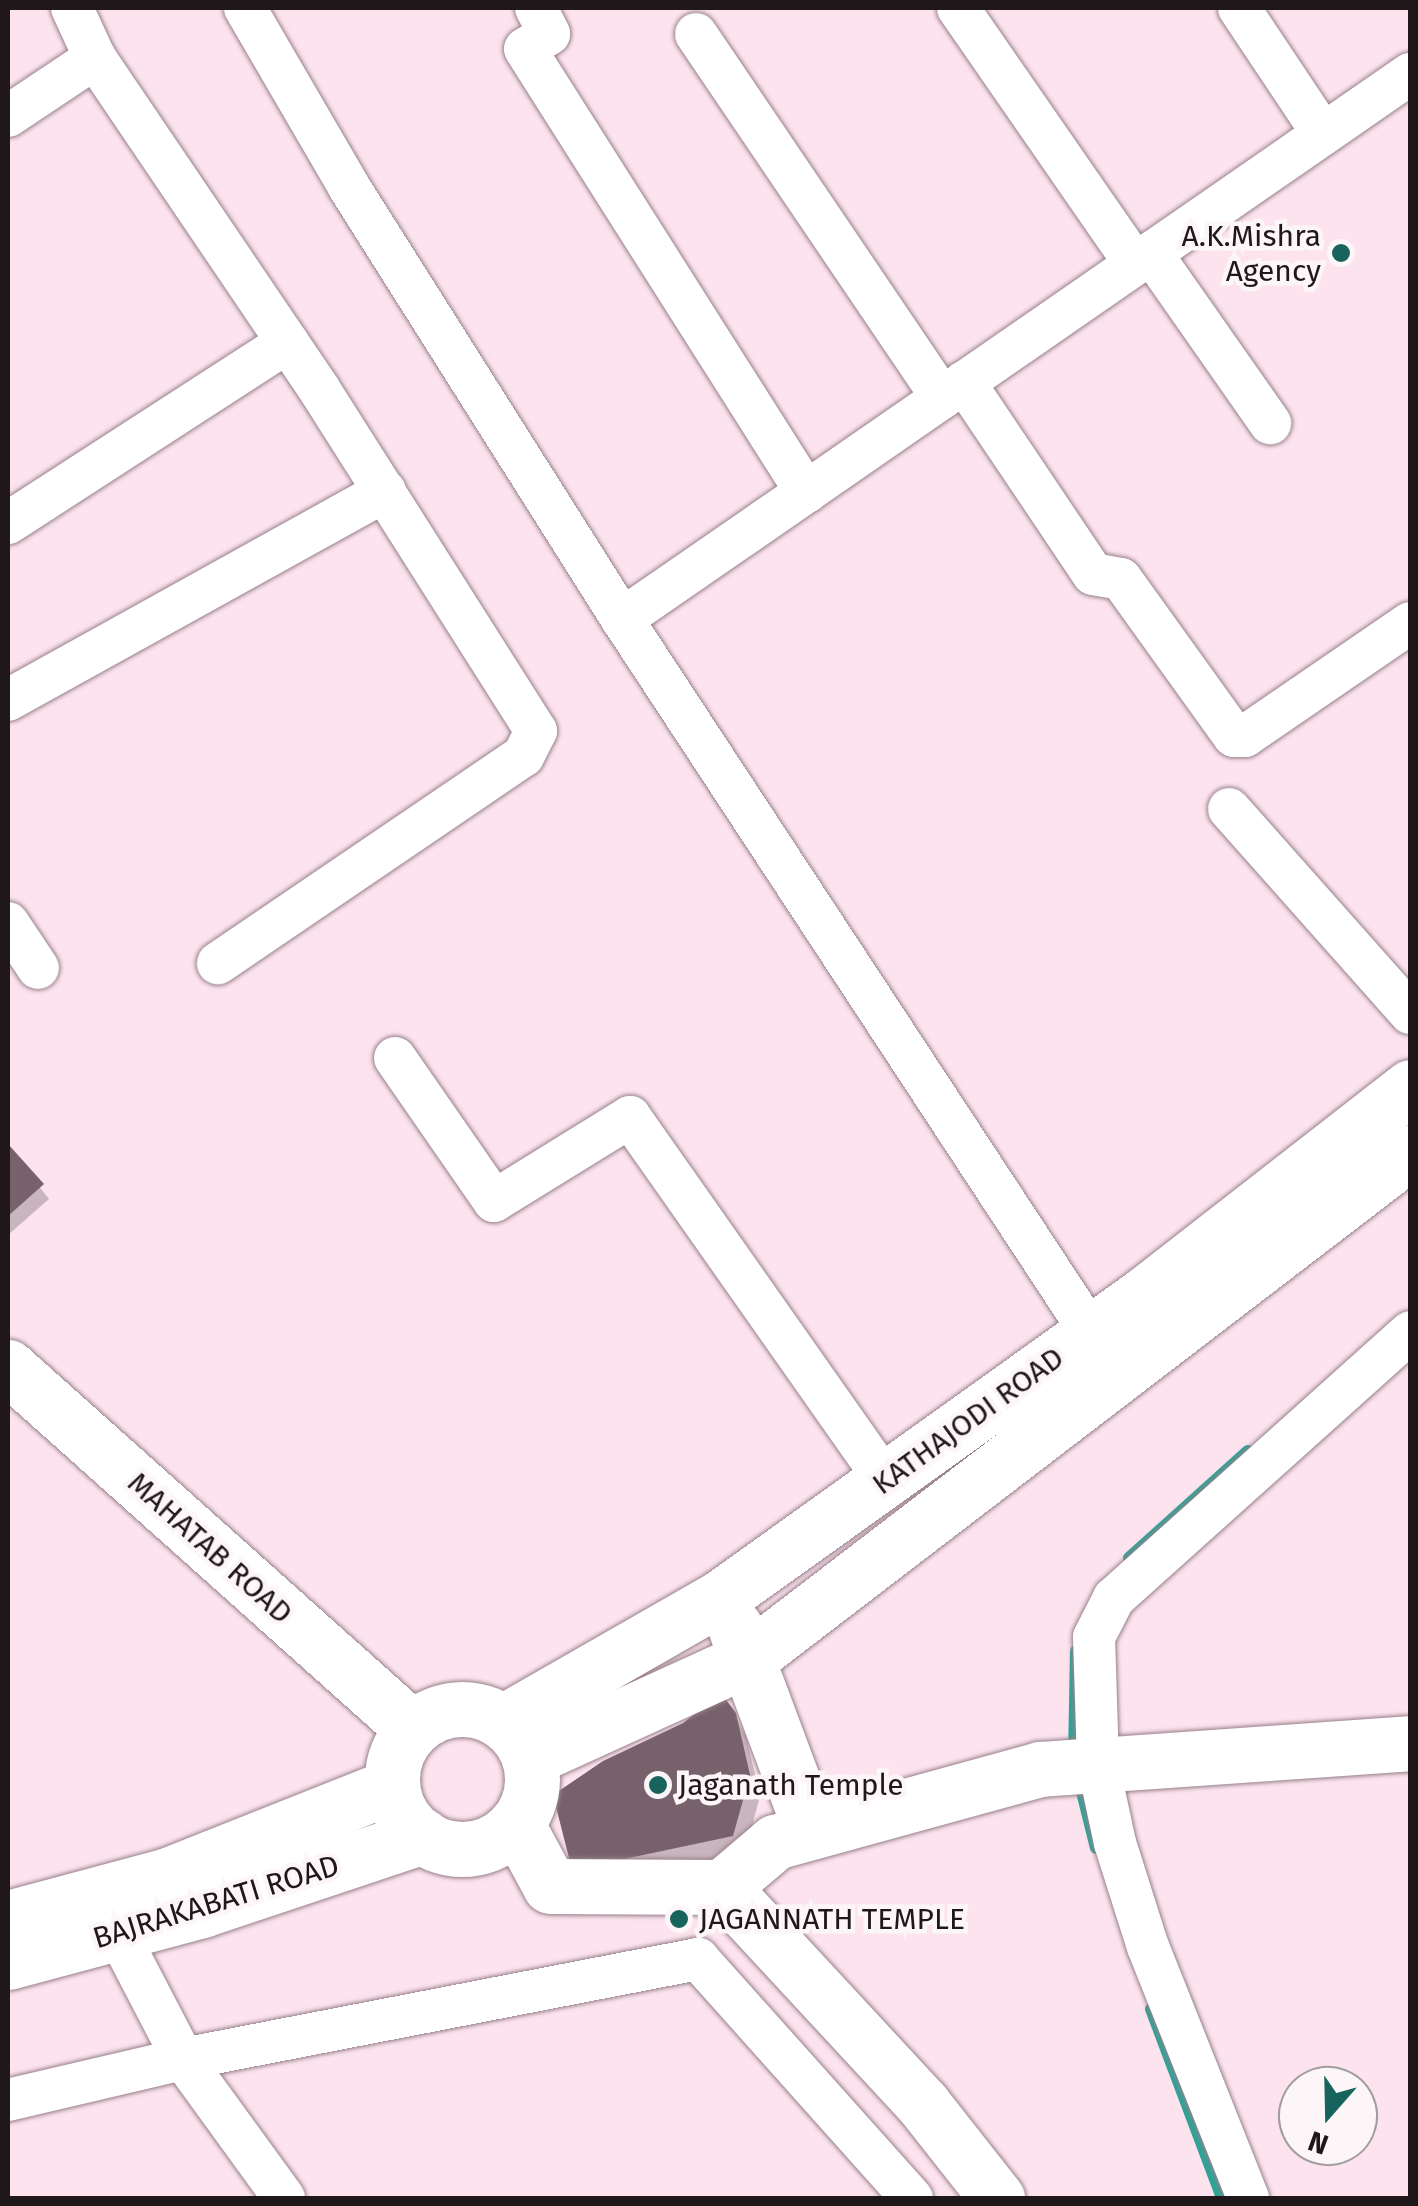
<!DOCTYPE html>
<html>
<head>
<meta charset="utf-8">
<style>
  body { margin:0 }
  #map { position:relative; width:1418px; height:2206px; overflow:hidden; background:#fce3ee; font-family:"Fira Sans",sans-serif }
  div>[style] { position:absolute }
  [style*='--x'] { left:calc(var(--x)*1px); top:calc(var(--y)*1px); width:calc(var(--w)*1px); rotate:calc(var(--a)*1deg) }
  .shadow>* { inset:0; background:#0003 }
  .stream>* { height:12px; margin:-6px; padding:0 6px; transform-origin:6px; border-radius:6px; background:#2ea397 }
  .building>* { inset:0; background:#77616b }
  .roads { filter:drop-shadow(0 0 2px #97808b) drop-shadow(0 0 2px #97808b) }
  .street>* { height:42px; margin:-21px; padding:0 21px; transform-origin:21px; border-radius:21px; background:#fff }
  .secondary>* { height:55px; margin:-27.5px; padding:0 27.5px; transform-origin:27.5px; border-radius:27.5px; background:#fff }
  .secondary>.ring { margin:-27.5px; padding:0; box-sizing:content-box; background:none; border:55px solid #fff; border-radius:50% }
  .dots>* { width:28px; height:28px; translate:-50% -50%; box-sizing:border-box; border:5px solid #fcf6f9; border-radius:50% }
  span { translate:-50% -50%; white-space:nowrap; text-align:center; line-height:1.15; -webkit-text-stroke:9px #fcf6f9; paint-order:stroke }
  .poi-label { font-size:30px; color:#20171b }
  .right { translate:-100% -50%; text-align:right }
  .left { translate:0 -50%; text-align:left }
  .street-label { font-size:30px; color:#20171b }
  .frame { position:absolute; inset:0; border:10px solid #20171b; pointer-events:none }
  .north { position:absolute; left:1278px; top:2066px; width:100px; height:100px; box-sizing:border-box; background:#fcf6f9; border:2px solid #a49da0; border-radius:50%; rotate:200deg; font-size:28px; font-weight:700; line-height:40px; text-align:center; color:#20171b }
  .north::after { content:''; display:block; margin:auto; width:35px; height:45px; background:#18645c; clip-path:polygon(50% 0,100% 100%,50% 72%,0 100%) }
</style>
</head>
<body>
<div id="map">
  <div class="shadow">
    <div style="clip-path:polygon(9px 1148px,49px 1199px,8px 1235px,8px 1149px)"></div>
    <div style="clip-path:polygon(734px 1714px,746px 1736px,760px 1796px,744px 1856px,586px 1888px)"></div>
  </div>
  <div class="stream">
    <div style="--x:1129;--y:1558;--w:160;--a:-42"></div>
    <div style="--x:1074;--y:1756;--w:105;--a:-88.9"></div>
    <div style="--x:1079;--y:1780;--w:70;--a:76"></div>
    <div style="--x:1151;--y:2009;--w:202;--a:69.4"></div>
  </div>
  <div class="building">
    <div style="clip-path:polygon(8px 1144px,44px 1184px,8px 1216px)"></div>
    <div style="clip-path:polygon(721px 1693px,736px 1713px,750px 1775px,733px 1836px,572px 1870px,553px 1795px,603px 1761px,683px 1723px)"></div>
  </div>
  <div class="roads">
    <div class="street">
      <div style="--x:72;--y:8;--w:55;--a:65.3"></div>
      <div style="--x:245;--y:8;--w:207;--a:59.8"></div>
      <div style="--x:349;--y:187;--w:511;--a:57.71"></div>
      <div style="--x:536;--y:8;--w:29;--a:63"></div>
      <div style="--x:549;--y:34;--w:28;--a:148"></div>
      <div style="--x:525;--y:49;--w:525;--a:57.61"></div>
      <div style="--x:806;--y:492;--w:224;--a:145.4"></div>
      <div style="--x:622;--y:619;--w:854;--a:56.7"></div>
      <div style="--x:958;--y:8;--w:311;--a:55.3"></div>
      <div style="--x:1239;--y:8;--w:151;--a:56.3"></div>
      <div style="--x:696;--y:34;--w:439;--a:55.9"></div>
      <div style="--x:8;--y:116;--w:105;--a:-33.7"></div>
      <div style="--x:95;--y:58;--w:400;--a:55.9"></div>
      <div style="--x:319;--y:389;--w:405;--a:57.6"></div>
      <div style="--x:536;--y:731;--w:28;--a:117"></div>
      <div style="--x:523;--y:756;--w:369;--a:145.8"></div>
      <div style="--x:1151;--y:253;--w:208;--a:55"></div>
      <div style="--x:964;--y:382;--w:231;--a:56.1"></div>
      <div style="--x:1093;--y:574;--w:28;--a:10"></div>
      <div style="--x:1121;--y:579;--w:193;--a:54.3"></div>
      <div style="--x:1234;--y:736;--w:11;--a:0"></div>
      <div style="--x:1245;--y:736;--w:200;--a:-34.4"></div>
      <div style="--x:806;--y:492;--w:735;--a:-34.69"></div>
      <div style="--x:8;--y:523;--w:333;--a:-32.9"></div>
      <div style="--x:8;--y:700;--w:431;--a:-29"></div>
      <div style="--x:1229;--y:809;--w:273;--a:48.4"></div>
      <div style="--x:8;--y:923;--w:54;--a:56.3"></div>
      <div style="--x:395;--y:1058;--w:174;--a:55.3"></div>
      <div style="--x:494;--y:1201;--w:160;--a:-31.7"></div>
      <div style="--x:630;--y:1117;--w:445;--a:54.9"></div>
      <div style="--x:118;--y:1934;--w:141;--a:62.5"></div>
      <div style="--x:183;--y:2059;--w:172;--a:54"></div>
      <div style="--x:8;--y:2100;--w:180;--a:-13.2"></div>
      <div style="--x:183;--y:2059;--w:525;--a:-10.99"></div>
      <div style="--x:698;--y:1959;--w:321;--a:48.2"></div>
      <div style="--x:1248;--y:2198;--w:270;--a:-111.7"></div>
      <div style="--x:1148;--y:1947;--w:109;--a:-107.6"></div>
      <div style="--x:1115;--y:1843;--w:81;--a:-102.1"></div>
      <div style="--x:1098;--y:1764;--w:127;--a:-91.8"></div>
      <div style="--x:1094;--y:1637;--w:44;--a:-62.9"></div>
      <div style="--x:1114;--y:1598;--w:398;--a:-41.9"></div>
    </div>
    <div class="secondary">
      <div style="--x:8;--y:1367;--w:543;--a:41.79"></div>
      <div style="--x:735;--y:1627;--w:217;--a:69.5"></div>
      <div class="ring" style="left:392px;top:1709px;width:85px;height:85px"></div>
      <div style="--x:503;--y:1722;--w:251;--a:-29.8"></div>
      <div style="--x:721;--y:1597;--w:518;--a:-35.56"></div>
      <div style="--x:1142;--y:1296;--w:340;--a:-37.9"></div>
      <div style="--x:530;--y:1758;--w:241;--a:-24.5"></div>
      <div style="--x:749;--y:1658;--w:832;--a:-37.43"></div>
      <div style="--x:517;--y:1825;--w:69;--a:61.6"></div>
      <div style="--x:550;--y:1886;--w:172;--a:0.3"></div>
      <div style="--x:722;--y:1887;--w:70;--a:-40.3"></div>
      <div style="--x:775;--y:1842;--w:275;--a:-15.4"></div>
      <div style="--x:1040;--y:1769;--w:371;--a:-4"></div>
      <div style="--x:722;--y:1887;--w:296;--a:47.2"></div>
      <div style="--x:923;--y:2104;--w:120;--a:51.8"></div>
      <div style="--x:8;--y:1918;--w:166;--a:-15"></div>
      <div style="--x:168;--y:1875;--w:241;--a:-21.7"></div>
      <div style="--x:8;--y:1962;--w:201;--a:-15"></div>
      <div style="--x:202;--y:1910;--w:233;--a:-18.5"></div>
    </div>
  </div>
  <div class="dots">
    <div style="left:1341px;top:253px;background:#18645c"></div>
    <div style="left:658px;top:1785px;background:#18645c"></div>
    <div style="left:679px;top:1919px;background:#18645c"></div>
  </div>
  <div class="poi-label">
    <span class="right" style="left:1321px;top:253px">A.K.Mishra<br>Agency</span>
    <span class="left" style="left:678px;top:1785px">Jaganath Temple</span>
    <span class="left" style="left:699px;top:1919px">JAGANNATH TEMPLE</span>
  </div>
  <div class="street-label">
    <span style="left:968px;top:1421px;rotate:-36deg">KATHAJODI ROAD</span>
    <span style="left:210px;top:1548px;rotate:42deg">MAHATAB ROAD</span>
    <span style="left:216px;top:1902px;rotate:-17deg">BAJRAKABATI ROAD</span>
  </div>
  <div class="frame"></div>
  <div class="north">N</div>
</div>
</body>
</html>
